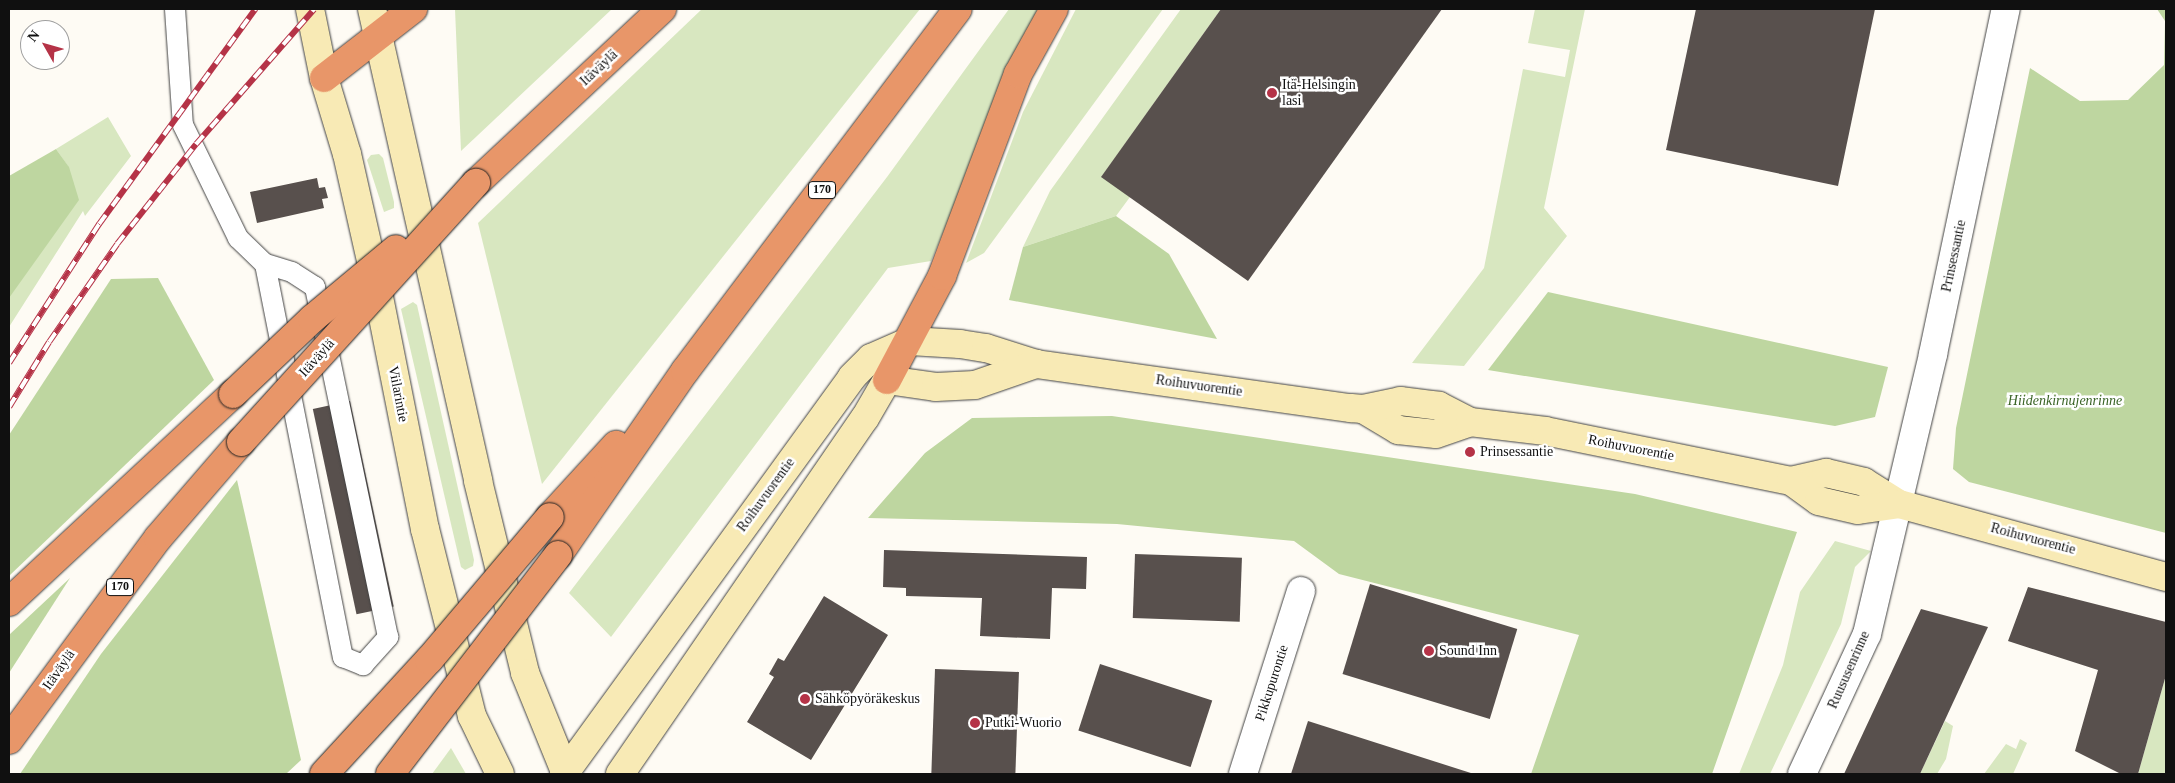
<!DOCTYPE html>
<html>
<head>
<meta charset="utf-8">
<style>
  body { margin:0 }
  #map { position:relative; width:2175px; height:783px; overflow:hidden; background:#fefbf4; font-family:"Times New Roman",serif }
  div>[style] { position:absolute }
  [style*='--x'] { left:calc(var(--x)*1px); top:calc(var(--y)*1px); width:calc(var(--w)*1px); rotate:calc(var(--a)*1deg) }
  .green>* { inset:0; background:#d8e7c0 }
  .forest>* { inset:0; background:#bed6a0 }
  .building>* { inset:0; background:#58504d; transform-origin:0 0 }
  .roads { filter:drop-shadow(0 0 1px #434343) drop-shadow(0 0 1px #434343) }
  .lane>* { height:20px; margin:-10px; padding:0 10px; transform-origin:10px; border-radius:10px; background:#fff }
  .street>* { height:28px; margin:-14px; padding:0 14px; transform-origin:14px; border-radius:14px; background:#fff }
  .secondary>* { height:28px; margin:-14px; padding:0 14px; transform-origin:14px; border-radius:14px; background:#f8eab5 }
  .highway>* { height:28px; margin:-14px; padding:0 14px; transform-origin:14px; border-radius:14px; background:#e89669 }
  .rail>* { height:5.5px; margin-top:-2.75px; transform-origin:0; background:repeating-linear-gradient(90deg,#fff 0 11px,#b53347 0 22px); box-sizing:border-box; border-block:1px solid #b53347 }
  .bridges { filter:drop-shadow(0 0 1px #212121) drop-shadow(0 0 1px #212121) }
  .highway-bridge>* { height:28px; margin:-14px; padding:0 14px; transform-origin:14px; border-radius:14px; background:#e89669 }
  .dots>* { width:14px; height:14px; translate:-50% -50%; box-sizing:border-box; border:2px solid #fff; border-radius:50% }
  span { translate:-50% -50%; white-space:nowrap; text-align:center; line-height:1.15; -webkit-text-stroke:5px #fff; paint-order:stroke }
  .shield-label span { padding:1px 4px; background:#fff; border:1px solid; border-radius:4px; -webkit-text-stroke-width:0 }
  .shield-label { font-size:12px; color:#101010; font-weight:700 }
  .street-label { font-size:14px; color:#101010 }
  .poi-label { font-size:14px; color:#101010 }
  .left { translate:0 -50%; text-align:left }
  .park-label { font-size:14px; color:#396325; font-style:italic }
  .frame { position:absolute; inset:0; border:10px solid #101010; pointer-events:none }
  .north { position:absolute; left:20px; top:20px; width:50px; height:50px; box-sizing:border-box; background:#fff; border:1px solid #9f9f9f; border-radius:50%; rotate:308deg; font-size:14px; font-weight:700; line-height:20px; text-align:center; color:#101010 }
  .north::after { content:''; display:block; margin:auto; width:18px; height:22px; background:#b53347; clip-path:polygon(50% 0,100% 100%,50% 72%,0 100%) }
</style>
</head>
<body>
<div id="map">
  <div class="green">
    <div style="clip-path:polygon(455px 9px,612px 9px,461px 151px)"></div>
    <div style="clip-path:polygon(702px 9px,920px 9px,542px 484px,478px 223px)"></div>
    <div style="clip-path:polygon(1009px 9px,1038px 9px,931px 261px,888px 268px,611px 637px,569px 593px,887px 177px)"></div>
    <div style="clip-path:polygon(1076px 9px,1163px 9px,984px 253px,966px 263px,1023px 112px)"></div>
    <div style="clip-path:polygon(1181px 9px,1221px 9px,1102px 176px,1130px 197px,1116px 216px,1023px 247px,1050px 191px)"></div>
    <div style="clip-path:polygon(1535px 9px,1585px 9px,1544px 208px,1567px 236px,1464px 366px,1412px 363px,1484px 268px,1523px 69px,1565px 77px,1570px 50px,1528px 43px)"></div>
    <div style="clip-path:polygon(108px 117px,131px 156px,85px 216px,83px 211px,9px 327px,9px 210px,68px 166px,56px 149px)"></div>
    <div style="clip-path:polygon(379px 154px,383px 158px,394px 202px,394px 208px,384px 212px,367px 160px,371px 155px)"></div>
    <div style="clip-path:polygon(413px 302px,417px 305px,474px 560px,473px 566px,465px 570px,461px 567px,401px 309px)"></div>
    <div style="clip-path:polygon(1835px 541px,1871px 551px,1855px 567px,1841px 624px,1770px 774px,1739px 774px,1783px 665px,1800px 592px)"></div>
    <div style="clip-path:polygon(2166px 675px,2166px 774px,2138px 774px)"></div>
    <div style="clip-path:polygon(1945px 721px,1953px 726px,1946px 759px,1937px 774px,1920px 774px)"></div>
    <div style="clip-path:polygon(2020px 739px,2027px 743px,2013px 774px,1984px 774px,2006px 744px,2016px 749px)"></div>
    <div style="clip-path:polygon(451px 748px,466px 774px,432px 774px)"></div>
  </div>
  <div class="forest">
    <div style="clip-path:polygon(2157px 9px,2166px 9px,2166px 533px,1969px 482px,1953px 469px,1956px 428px,2030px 68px,2080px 101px,2128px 100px,2164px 65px,2165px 21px)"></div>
    <div style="clip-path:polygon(56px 149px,69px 167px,79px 200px,9px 298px,9px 176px)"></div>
    <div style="clip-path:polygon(1116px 216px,1169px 254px,1217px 339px,1009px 300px,1023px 247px)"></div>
    <div style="clip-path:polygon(158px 278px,214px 380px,9px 576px,9px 435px,111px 279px)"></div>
    <div style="clip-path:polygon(1548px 292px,1888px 367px,1875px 417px,1835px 426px,1488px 370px)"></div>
    <div style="clip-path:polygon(1112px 416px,1635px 494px,1797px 532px,1712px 774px,1531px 774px,1579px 635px,1339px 574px,1294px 541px,1117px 524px,868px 518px,925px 453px,972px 418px)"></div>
    <div style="clip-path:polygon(237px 480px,301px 760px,286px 774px,20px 774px,101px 654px)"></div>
    <div style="clip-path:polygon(70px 578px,9px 673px,9px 635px)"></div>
  </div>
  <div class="building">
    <div style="clip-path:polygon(1221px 9px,1442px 9px,1248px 281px,1101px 177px)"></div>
    <div style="clip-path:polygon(1696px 9px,1875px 9px,1838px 186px,1666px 150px)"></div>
    <div style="clip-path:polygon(317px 178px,319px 188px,325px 187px,328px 198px,322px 199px,324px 208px,257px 223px,250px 192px)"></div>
    <div style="left:350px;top:401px;width:210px;height:38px;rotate:78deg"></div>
    <div style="clip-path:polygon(884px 550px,1087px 557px,1086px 589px,1052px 588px,1050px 639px,980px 636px,982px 598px,906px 596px,906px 588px,883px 587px)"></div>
    <div style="left:1135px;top:554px;width:107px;height:64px;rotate:2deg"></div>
    <div style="left:1370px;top:584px;width:154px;height:94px;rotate:17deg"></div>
    <div style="clip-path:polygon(2028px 587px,2166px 622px,2166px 675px,2138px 774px,2121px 774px,2075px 751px,2098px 670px,2008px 641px)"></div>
    <div style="clip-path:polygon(824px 596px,888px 635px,811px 760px,747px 722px,774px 677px,769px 674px,778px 658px,784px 661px)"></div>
    <div style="clip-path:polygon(1921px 609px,1988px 627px,1920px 774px,1844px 774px)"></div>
    <div style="left:1100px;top:664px;width:118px;height:70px;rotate:18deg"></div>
    <div style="left:935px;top:669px;width:84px;height:105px;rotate:2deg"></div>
    <div style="clip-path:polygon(1308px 721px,1474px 774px,1291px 774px)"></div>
  </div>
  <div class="roads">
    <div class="lane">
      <div style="--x:175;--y:9;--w:116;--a:86.1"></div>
      <div style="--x:183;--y:125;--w:126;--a:64"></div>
      <div style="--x:238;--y:238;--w:37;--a:44"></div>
      <div style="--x:265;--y:264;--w:401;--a:78.8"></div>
      <div style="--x:343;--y:657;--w:22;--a:22"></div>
      <div style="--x:363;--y:665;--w:38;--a:-48"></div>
      <div style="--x:388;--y:637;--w:358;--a:-101.8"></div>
      <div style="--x:315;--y:287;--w:27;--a:-147"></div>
      <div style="--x:292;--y:272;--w:28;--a:-163"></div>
    </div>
    <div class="street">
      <div style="--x:1243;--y:774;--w:192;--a:-72.4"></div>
      <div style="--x:1802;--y:774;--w:154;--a:-65.1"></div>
      <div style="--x:1867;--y:634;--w:288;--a:-76.7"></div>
      <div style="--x:1933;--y:354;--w:353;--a:-78.1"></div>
    </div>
    <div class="secondary">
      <div style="--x:310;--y:9;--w:70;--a:78.5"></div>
      <div style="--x:324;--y:78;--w:79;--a:73.2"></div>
      <div style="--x:347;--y:154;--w:141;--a:77.3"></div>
      <div style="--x:378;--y:292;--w:242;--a:78.8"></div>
      <div style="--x:425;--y:529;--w:193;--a:75.9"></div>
      <div style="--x:472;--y:716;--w:64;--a:64.2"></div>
      <div style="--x:372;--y:9;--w:484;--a:77.3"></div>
      <div style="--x:478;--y:481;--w:198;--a:76.2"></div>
      <div style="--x:525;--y:673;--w:109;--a:67.9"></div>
      <div style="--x:1363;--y:409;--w:41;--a:31"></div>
      <div style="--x:1398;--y:430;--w:38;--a:6"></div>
      <div style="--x:1436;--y:434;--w:36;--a:-19"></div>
      <div style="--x:1791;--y:481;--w:36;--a:-13"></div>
      <div style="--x:1826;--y:473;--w:39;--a:13"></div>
      <div style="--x:1864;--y:482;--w:41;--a:32.2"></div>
      <div style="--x:1899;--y:504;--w:277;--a:15.3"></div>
      <div style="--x:564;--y:774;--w:490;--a:-54"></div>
      <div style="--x:852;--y:377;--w:27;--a:-45"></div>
      <div style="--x:871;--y:358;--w:43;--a:-23.6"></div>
      <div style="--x:910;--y:341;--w:50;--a:3.4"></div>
      <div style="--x:960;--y:344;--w:26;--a:9"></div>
      <div style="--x:986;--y:348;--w:52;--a:17.7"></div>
      <div style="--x:1036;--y:364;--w:318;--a:8"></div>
      <div style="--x:1351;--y:408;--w:12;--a:5"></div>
      <div style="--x:1363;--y:409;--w:38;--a:-12"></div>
      <div style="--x:1400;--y:401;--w:39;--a:7"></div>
      <div style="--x:1439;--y:406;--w:35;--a:27"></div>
      <div style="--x:1470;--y:422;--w:76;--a:6.8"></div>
      <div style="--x:1545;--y:431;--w:251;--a:11.5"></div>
      <div style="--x:1791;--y:481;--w:34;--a:36"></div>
      <div style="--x:1819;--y:501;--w:40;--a:13"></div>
      <div style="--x:1858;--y:510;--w:41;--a:-8.3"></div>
      <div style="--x:620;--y:774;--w:432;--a:-55.5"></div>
      <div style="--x:865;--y:418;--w:44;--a:-59.9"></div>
      <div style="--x:887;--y:380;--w:49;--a:8.1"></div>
      <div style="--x:936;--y:387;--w:39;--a:-3"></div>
      <div style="--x:975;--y:385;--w:65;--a:-19"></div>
    </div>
    <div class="highway">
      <div style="--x:324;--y:78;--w:113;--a:-37.8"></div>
      <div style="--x:476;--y:183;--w:255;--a:-43.1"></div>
      <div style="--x:887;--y:380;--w:118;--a:-62.1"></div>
      <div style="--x:942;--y:276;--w:216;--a:-69.4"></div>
      <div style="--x:1018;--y:74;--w:74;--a:-61"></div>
      <div style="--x:550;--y:517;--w:98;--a:-47.5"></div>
      <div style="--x:558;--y:555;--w:224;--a:-55.4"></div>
      <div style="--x:685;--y:371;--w:453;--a:-53"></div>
      <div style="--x:9;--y:602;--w:306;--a:-42.9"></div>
      <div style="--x:9;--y:740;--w:251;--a:-53.6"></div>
      <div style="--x:158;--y:538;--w:127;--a:-49.2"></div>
    </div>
  </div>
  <div class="rail">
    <div style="--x:9;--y:363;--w:166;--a:-57.1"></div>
    <div style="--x:99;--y:224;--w:266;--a:-54"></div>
    <div style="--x:9;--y:407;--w:76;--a:-58.4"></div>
    <div style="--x:49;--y:342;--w:119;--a:-55.2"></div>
    <div style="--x:117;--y:244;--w:127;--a:-51.7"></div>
    <div style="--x:196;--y:144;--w:179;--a:-48.8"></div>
  </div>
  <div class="bridges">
    <div class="highway-bridge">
      <div style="--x:233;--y:394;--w:109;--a:-43.5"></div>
      <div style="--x:312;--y:319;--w:109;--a:-39.8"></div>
      <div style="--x:241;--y:442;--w:350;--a:-47.8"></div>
      <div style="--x:324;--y:774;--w:155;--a:-47.4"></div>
      <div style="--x:429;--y:660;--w:187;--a:-49.8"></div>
      <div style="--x:390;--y:774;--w:276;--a:-52.5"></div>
    </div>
  </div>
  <div class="dots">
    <div style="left:1272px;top:93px;background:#b53347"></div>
    <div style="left:1470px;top:452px;background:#b53347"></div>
    <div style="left:1429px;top:651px;background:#b53347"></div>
    <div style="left:805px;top:699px;background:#b53347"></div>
    <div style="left:975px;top:723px;background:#b53347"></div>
  </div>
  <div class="shield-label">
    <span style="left:822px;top:190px">170</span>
    <span style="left:120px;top:587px">170</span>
  </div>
  <div class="street-label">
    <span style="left:599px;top:68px;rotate:-43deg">Itäväylä</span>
    <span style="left:1954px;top:256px;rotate:-78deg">Prinsessantie</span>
    <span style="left:317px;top:358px;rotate:-48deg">Itäväylä</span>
    <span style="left:1199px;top:386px;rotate:8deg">Roihuvuorentie</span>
    <span style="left:398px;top:394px;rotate:79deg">Viilarintie</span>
    <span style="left:1631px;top:448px;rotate:11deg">Roihuvuorentie</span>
    <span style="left:766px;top:495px;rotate:-54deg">Roihuvuorentie</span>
    <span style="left:2033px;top:539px;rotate:15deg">Roihuvuorentie</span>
    <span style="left:59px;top:670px;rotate:-55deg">Itäväylä</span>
    <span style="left:1849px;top:670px;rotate:-66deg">Ruususenrinne</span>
    <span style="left:1272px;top:683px;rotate:-72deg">Pikkupurontie</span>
  </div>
  <div class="poi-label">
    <span class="left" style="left:1282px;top:93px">Itä-Helsingin<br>lasi</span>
    <span class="left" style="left:1480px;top:452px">Prinsessantie</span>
    <span class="left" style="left:1439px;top:651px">Sound Inn</span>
    <span class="left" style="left:815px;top:699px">Sähköpyöräkeskus</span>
    <span class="left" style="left:985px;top:723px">Putki-Wuorio</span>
  </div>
  <div class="park-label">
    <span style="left:2065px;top:401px">Hiidenkirnujenrinne</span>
  </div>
  <div class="frame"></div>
  <div class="north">N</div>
</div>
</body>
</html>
